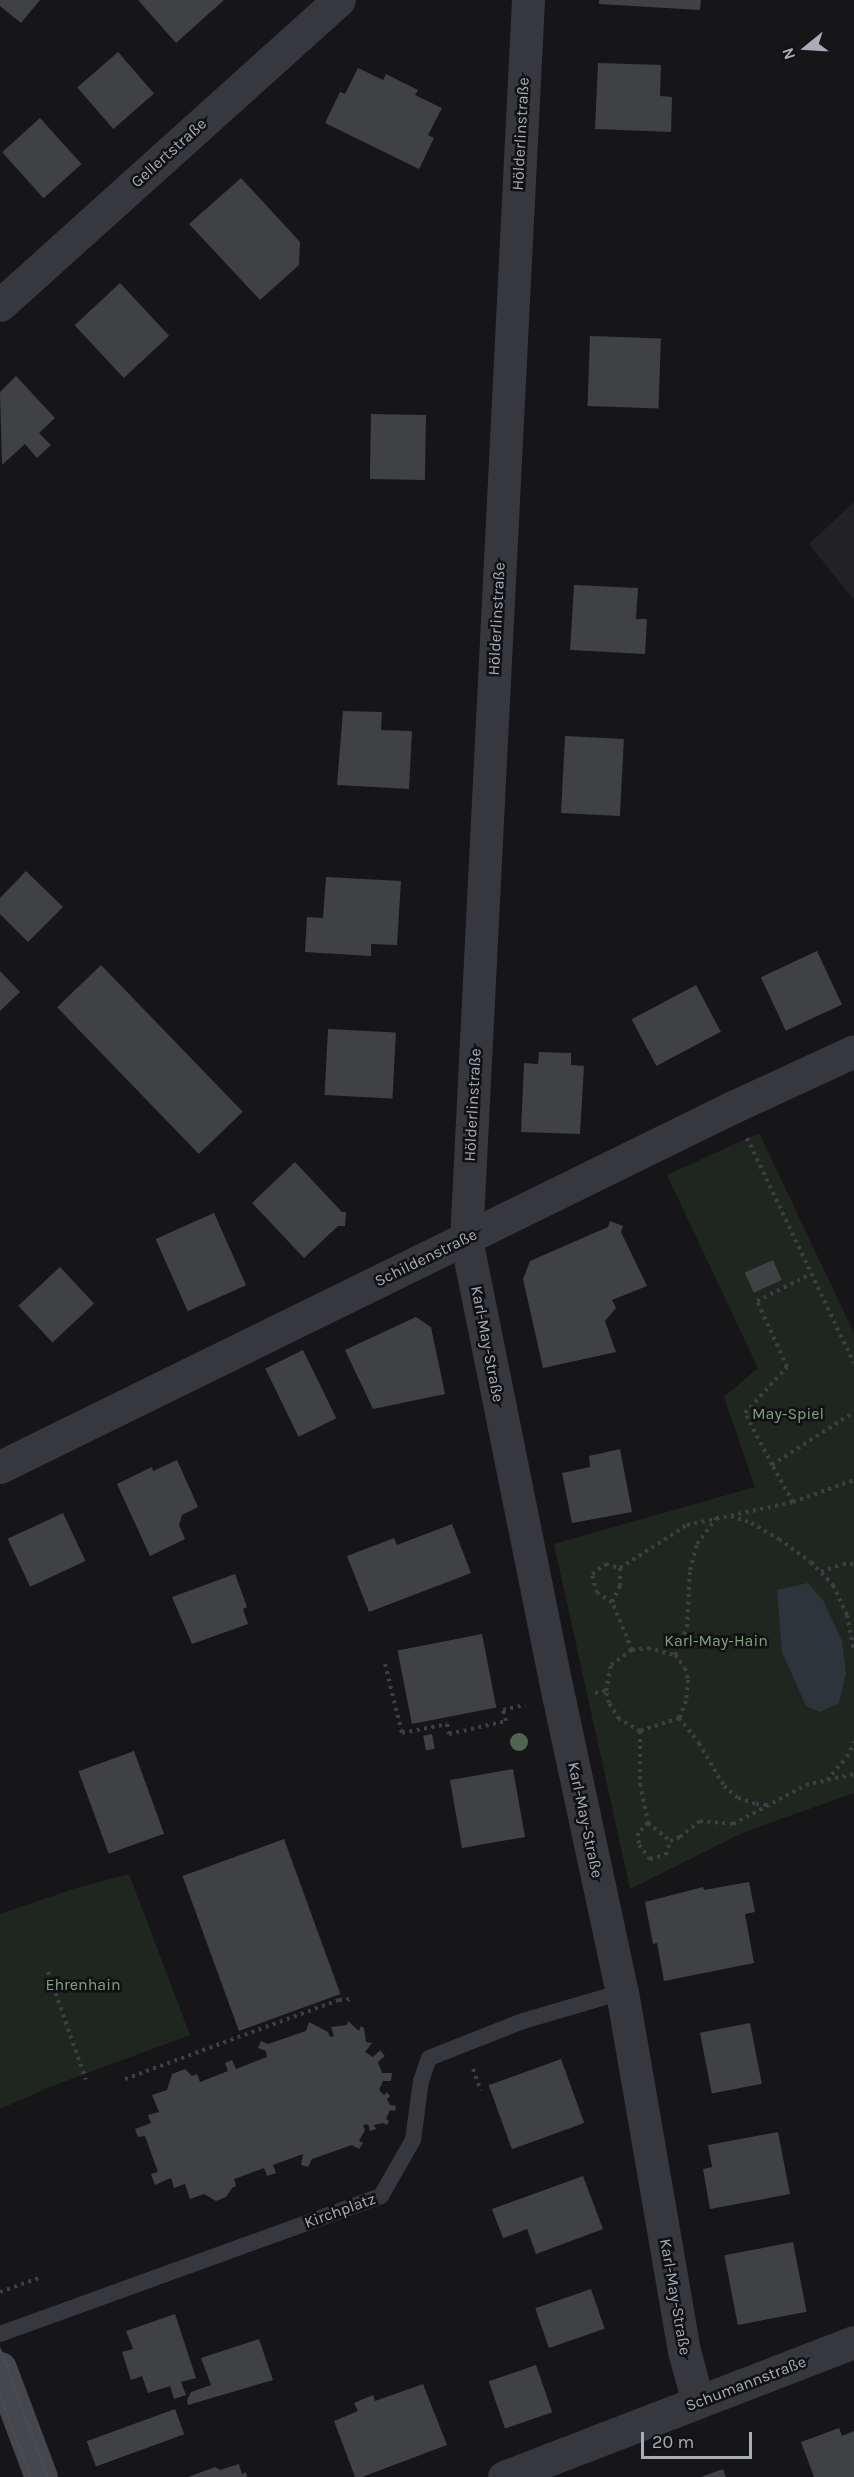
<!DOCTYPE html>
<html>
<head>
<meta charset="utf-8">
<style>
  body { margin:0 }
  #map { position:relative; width:854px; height:2477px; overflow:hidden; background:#161618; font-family:Karla,sans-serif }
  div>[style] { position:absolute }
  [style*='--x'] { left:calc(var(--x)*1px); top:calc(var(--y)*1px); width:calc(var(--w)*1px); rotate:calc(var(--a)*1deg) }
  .built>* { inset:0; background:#222225 }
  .green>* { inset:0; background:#1e261f }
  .water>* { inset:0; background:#2c353c }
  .building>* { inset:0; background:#404145; transform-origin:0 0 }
  .path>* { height:4px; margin-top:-2px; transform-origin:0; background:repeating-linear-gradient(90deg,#3d3f44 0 3px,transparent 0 7.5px) }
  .service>* { height:16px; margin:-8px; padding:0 8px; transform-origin:8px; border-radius:8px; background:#37383d }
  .minor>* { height:33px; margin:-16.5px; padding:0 16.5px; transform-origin:16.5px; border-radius:16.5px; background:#37383d }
  .tertiary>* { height:33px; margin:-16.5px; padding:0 16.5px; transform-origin:16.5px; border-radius:16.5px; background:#37383d }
  .secondary>* { height:33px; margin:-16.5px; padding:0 16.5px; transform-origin:16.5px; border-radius:16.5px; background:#45474d }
  .tram>* { height:1.5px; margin:-0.75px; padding:0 0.75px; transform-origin:0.75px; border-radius:0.75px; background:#4a4c52 }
  .trees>* { width:18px; height:18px; margin:-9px; border-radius:50%; background:#506452 }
  span { translate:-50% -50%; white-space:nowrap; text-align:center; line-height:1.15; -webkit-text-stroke:5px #111113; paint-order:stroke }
  .street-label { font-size:16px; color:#a8adb8 }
  .park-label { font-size:16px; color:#7fa381 }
  .north { position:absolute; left:776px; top:18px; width:60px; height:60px; -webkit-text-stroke:4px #111113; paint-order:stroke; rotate:252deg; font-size:16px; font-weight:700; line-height:24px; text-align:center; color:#a8adb8 }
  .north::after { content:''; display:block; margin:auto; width:21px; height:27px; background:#a8adb8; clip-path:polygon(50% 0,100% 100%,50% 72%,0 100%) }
  .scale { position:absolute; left:641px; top:2432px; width:111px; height:27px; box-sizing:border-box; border:3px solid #a8adb8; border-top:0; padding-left:8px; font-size:18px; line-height:21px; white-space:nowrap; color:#a8adb8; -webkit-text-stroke:4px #111113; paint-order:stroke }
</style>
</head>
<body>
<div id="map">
  <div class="built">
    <div style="clip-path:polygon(854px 502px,854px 600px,809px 544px)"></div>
  </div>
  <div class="green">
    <div style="clip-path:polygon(759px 1133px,854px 1333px,854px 1793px,742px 1833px,630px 1889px,554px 1544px,755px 1487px,724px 1397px,758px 1368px,667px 1175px)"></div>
    <div style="clip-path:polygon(129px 1874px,190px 2035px,50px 2087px,0 2109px,0 1914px,73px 1889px)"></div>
  </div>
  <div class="water">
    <div style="clip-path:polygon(808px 1583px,823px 1600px,842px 1641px,846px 1673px,839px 1703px,820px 1712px,806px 1706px,782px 1652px,777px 1590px)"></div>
  </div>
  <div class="building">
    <div style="clip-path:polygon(0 0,40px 0,21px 23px,0 6px)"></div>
    <div style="clip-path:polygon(138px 0,224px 0,176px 43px)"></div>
    <div style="clip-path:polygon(599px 0,701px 0,700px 10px,599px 4px)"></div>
    <div style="left:118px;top:52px;width:55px;height:54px;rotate:49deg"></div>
    <div style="clip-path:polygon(598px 63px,661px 65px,660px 96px,672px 97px,671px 132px,595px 129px)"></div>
    <div style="clip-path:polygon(358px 68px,383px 80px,386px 74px,418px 90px,415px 95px,442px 108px,428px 135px,434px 138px,419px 169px,325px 123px,340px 92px,345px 94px)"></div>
    <div style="left:40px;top:118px;width:62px;height:51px;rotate:48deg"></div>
    <div style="clip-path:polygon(241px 178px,300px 242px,299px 265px,260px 300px,189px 224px)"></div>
    <div style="left:120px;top:283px;width:72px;height:62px;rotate:47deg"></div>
    <div style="left:590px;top:336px;width:71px;height:70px;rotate:2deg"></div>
    <div style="clip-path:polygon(16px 376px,55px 418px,39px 433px,51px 445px,37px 458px,25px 444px,2px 465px,0 392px)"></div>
    <div style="left:371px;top:414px;width:55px;height:65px;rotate:1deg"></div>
    <div style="clip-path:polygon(574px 585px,638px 588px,636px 619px,647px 619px,645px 654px,570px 650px)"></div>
    <div style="clip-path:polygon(343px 711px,382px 712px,381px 730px,412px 731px,409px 789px,337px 785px)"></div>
    <div style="left:565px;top:736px;width:59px;height:77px;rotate:3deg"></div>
    <div style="clip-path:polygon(26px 871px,63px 907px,28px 942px,0 914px,0 898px)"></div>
    <div style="clip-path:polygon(326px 877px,401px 881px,397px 945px,371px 944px,371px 956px,305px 952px,307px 917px,323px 918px)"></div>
    <div style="left:817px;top:951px;width:59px;height:62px;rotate:65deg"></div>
    <div style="left:101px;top:965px;width:204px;height:61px;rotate:46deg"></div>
    <div style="clip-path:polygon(0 971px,20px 992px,0 1011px)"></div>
    <div style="left:696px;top:985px;width:53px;height:73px;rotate:62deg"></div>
    <div style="left:328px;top:1029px;width:68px;height:66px;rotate:3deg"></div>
    <div style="clip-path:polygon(539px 1052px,571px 1053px,571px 1065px,584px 1066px,580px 1134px,521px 1132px,524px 1063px,538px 1064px)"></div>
    <div style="clip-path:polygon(295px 1162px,342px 1212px,346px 1212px,345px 1226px,338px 1226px,304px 1258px,252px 1203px)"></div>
    <div style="left:214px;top:1213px;width:79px;height:64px;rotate:66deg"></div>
    <div style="clip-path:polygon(610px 1221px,623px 1226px,621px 1232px,647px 1286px,612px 1300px,616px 1308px,605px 1321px,616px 1352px,543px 1368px,523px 1279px,530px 1261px,608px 1227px)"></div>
    <div style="left:773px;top:1260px;width:22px;height:31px;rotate:66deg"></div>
    <div style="left:60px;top:1267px;width:50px;height:57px;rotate:47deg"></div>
    <div style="clip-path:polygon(416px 1317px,431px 1327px,445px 1394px,373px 1409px,345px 1350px)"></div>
    <div style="left:303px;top:1350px;width:76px;height:42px;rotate:64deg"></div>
    <div style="clip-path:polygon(620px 1449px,632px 1512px,572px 1523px,562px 1473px,590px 1467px,589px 1456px)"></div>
    <div style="clip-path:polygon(177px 1460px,198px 1507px,182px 1515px,179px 1525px,185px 1539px,150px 1556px,117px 1484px,152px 1467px,153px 1471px)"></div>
    <div style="left:63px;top:1513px;width:53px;height:61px;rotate:65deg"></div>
    <div style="clip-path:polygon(452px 1524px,471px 1573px,369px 1612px,347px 1556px,394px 1538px,397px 1545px)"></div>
    <div style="clip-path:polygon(235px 1574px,247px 1607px,243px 1609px,248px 1624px,192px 1644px,172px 1597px)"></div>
    <div style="left:482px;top:1634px;width:75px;height:86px;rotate:79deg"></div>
    <div style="left:432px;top:1734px;width:15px;height:9px;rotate:79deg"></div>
    <div style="left:134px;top:1751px;width:88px;height:59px;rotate:70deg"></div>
    <div style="left:513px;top:1769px;width:69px;height:64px;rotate:80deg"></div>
    <div style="left:284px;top:1839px;width:165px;height:108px;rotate:70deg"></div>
    <div style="clip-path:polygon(749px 1882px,755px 1912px,745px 1914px,754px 1963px,664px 1981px,657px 1943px,653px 1944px,645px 1902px,703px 1887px,704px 1890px)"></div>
    <div style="clip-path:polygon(348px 2021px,359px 2031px,361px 2026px,364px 2028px,366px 2042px,372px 2043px,365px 2052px,373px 2057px,380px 2050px,385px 2056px,378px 2062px,382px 2073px,392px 2073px,391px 2081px,383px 2081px,379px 2090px,384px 2095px,387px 2092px,390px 2096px,387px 2099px,390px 2105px,396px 2106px,395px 2111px,390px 2110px,386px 2119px,389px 2121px,387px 2125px,383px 2123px,374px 2125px,376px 2129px,370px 2131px,368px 2124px,363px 2125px,365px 2130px,359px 2141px,363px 2143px,359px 2149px,352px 2145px,312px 2159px,308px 2167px,301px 2165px,303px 2154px,273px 2165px,276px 2173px,267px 2176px,264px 2168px,234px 2179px,236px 2186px,232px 2188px,226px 2197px,216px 2201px,204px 2194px,190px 2199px,185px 2184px,174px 2188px,171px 2178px,155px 2185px,151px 2174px,158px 2172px,145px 2136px,138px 2137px,135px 2129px,151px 2123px,148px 2115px,159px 2112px,152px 2095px,167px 2090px,172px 2074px,185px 2069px,192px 2076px,197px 2074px,200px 2082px,228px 2071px,225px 2063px,232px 2060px,236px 2069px,267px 2057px,266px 2051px,258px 2048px,261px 2041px,268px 2044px,306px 2031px,309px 2022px,328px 2032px,330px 2037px,334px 2036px,331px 2027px,347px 2025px)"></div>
    <div style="left:750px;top:2023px;width:62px;height:51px;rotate:79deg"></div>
    <div style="left:561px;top:2059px;width:68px;height:77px;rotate:70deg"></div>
    <div style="clip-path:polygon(778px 2132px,790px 2194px,710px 2209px,703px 2169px,712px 2167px,708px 2145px)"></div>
    <div style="clip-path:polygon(583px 2176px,603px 2229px,536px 2254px,527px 2229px,503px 2238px,492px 2209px)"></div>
    <div style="left:793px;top:2242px;width:71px;height:70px;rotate:79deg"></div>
    <div style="left:591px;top:2289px;width:42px;height:59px;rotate:71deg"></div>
    <div style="clip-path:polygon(175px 2314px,196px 2378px,181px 2382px,186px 2395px,174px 2399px,170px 2386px,148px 2393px,142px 2376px,131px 2380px,122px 2352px,133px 2349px,126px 2331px)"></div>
    <div style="clip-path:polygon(259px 2339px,273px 2380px,188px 2405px,187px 2400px,191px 2392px,211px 2385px,201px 2358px)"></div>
    <div style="left:536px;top:2365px;width:50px;height:50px;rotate:71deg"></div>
    <div style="clip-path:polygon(423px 2384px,447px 2445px,362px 2477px,355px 2477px,334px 2421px,358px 2411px,354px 2403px,373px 2395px,375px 2401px)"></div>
    <div style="left:175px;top:2409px;width:27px;height:94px;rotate:70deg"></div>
    <div style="clip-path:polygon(839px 2428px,842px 2436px,854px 2431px,854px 2477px,814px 2477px,801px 2442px)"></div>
    <div style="clip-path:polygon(239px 2464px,242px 2474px,246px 2472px,247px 2477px,188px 2477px,215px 2467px,220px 2470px)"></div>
    <div style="clip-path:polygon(723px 2469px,726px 2477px,701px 2477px)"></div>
  </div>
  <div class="path">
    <div style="--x:747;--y:1138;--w:249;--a:64.6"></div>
    <div style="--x:772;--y:1465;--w:59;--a:-117.4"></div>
    <div style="--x:745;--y:1413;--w:62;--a:-47.6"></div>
    <div style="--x:787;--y:1367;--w:72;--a:-114.4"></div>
    <div style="--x:757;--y:1301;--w:60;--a:-26.6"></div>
    <div style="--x:793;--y:1502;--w:43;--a:-119.6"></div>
    <div style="--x:772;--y:1465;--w:98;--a:-32.9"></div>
    <div style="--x:731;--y:1516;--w:21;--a:19"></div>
    <div style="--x:751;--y:1523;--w:32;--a:30"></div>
    <div style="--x:779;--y:1539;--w:39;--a:36"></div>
    <div style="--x:811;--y:1562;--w:32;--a:46"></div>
    <div style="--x:833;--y:1585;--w:33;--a:65"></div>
    <div style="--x:847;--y:1615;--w:37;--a:79"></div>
    <div style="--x:821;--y:1572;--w:23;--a:-20"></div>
    <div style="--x:843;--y:1564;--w:11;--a:0"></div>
    <div style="--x:612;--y:1602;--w:17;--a:-149"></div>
    <div style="--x:597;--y:1593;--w:20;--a:-105"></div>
    <div style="--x:592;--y:1574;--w:17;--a:-36"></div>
    <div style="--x:606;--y:1564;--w:15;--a:16"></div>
    <div style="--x:648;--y:1648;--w:28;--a:15"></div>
    <div style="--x:675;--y:1655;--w:16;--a:52"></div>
    <div style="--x:685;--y:1668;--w:12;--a:76"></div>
    <div style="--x:688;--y:1680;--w:21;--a:95"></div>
    <div style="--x:686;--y:1701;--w:18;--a:112"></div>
    <div style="--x:679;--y:1718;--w:41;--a:161.6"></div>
    <div style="--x:640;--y:1731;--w:24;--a:-150"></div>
    <div style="--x:619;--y:1719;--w:19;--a:-122"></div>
    <div style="--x:609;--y:1703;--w:12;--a:-104"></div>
    <div style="--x:606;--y:1691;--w:26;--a:-79"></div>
    <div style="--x:611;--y:1665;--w:26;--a:-36"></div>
    <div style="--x:632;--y:1650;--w:16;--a:-7"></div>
    <div style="--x:632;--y:1650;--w:52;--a:-112.6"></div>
    <div style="--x:612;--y:1602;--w:18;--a:-63"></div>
    <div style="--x:620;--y:1586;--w:18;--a:-90"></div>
    <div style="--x:620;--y:1568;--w:80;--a:-32.7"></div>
    <div style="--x:687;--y:1525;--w:108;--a:-12.2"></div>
    <div style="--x:793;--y:1502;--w:65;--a:-19.8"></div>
    <div style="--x:675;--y:1655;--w:30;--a:-67"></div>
    <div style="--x:687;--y:1627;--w:57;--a:-87"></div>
    <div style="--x:690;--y:1570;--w:27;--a:-75"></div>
    <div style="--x:697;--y:1544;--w:34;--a:-53"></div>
    <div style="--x:385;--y:1664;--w:71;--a:76.2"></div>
    <div style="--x:402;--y:1733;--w:46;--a:-11.3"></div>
    <div style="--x:447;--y:1724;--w:10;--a:79"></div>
    <div style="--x:449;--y:1734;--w:58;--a:-12.8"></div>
    <div style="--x:506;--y:1721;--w:11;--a:-105"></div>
    <div style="--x:503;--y:1710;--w:23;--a:-13"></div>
    <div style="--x:595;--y:1693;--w:11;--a:-10"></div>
    <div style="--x:679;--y:1718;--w:32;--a:51"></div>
    <div style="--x:699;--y:1743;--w:50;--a:59.8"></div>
    <div style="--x:724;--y:1786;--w:18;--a:41"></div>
    <div style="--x:738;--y:1798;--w:19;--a:18"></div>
    <div style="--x:756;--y:1804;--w:12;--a:5"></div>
    <div style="--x:640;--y:1731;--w:53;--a:90"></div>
    <div style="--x:640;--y:1784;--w:40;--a:78"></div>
    <div style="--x:648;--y:1823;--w:28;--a:39"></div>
    <div style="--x:670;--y:1841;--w:11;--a:-22"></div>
    <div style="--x:680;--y:1837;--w:26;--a:-39"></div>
    <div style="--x:700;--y:1821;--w:33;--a:5"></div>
    <div style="--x:733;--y:1824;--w:83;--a:-28.1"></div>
    <div style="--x:806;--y:1785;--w:49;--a:-12.9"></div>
    <div style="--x:827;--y:1780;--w:30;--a:-49"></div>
    <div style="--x:847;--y:1757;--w:17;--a:-65"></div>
    <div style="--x:648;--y:1823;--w:14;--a:135"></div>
    <div style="--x:638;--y:1833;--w:12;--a:85"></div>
    <div style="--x:639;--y:1845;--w:18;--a:52"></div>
    <div style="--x:650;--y:1859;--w:16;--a:-14"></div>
    <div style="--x:666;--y:1855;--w:15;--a:-74"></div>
    <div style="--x:48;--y:1972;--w:114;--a:70.6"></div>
    <div style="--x:473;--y:2069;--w:23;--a:70"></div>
    <div style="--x:125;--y:2079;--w:228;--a:-20.3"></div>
    <div style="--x:339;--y:2000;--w:15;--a:-4"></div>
    <div style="--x:0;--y:2292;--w:41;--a:-19.7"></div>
  </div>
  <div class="service">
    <div style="--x:0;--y:2334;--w:405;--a:-19.9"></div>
    <div style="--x:381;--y:2196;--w:64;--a:-60.3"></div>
    <div style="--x:413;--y:2140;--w:60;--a:-82.3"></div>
    <div style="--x:421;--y:2081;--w:24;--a:-71"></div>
    <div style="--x:429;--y:2058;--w:101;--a:-21.5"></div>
    <div style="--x:523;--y:2021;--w:103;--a:-16.3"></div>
  </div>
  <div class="minor">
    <div style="--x:528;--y:0;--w:1241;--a:92.86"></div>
    <div style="--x:466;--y:1239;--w:469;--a:78.6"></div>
    <div style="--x:559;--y:1699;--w:300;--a:77.9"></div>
    <div style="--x:622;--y:1992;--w:364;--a:80.2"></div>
    <div style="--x:684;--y:2351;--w:53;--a:74.6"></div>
    <div style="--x:0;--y:305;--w:456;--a:-42"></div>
    <div style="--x:504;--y:2477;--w:375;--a:-21.1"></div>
  </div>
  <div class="tertiary">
    <div style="--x:0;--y:1467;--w:817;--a:-26.16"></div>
    <div style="--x:733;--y:1107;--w:133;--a:-24.8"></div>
  </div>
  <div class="secondary">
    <div style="--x:0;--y:2368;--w:116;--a:69.4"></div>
  </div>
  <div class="tram">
    <div style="--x:0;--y:2348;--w:138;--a:69.6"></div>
    <div style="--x:0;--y:2395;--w:88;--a:69.3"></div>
  </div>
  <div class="trees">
    <div style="left:519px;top:1742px"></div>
  </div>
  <div class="street-label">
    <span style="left:521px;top:134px;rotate:-87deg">Hölderlinstraße</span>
    <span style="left:169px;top:153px;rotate:-42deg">Gellertstraße</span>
    <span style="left:497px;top:619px;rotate:-87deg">Hölderlinstraße</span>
    <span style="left:473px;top:1105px;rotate:-87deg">Hölderlinstraße</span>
    <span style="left:426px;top:1258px;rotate:-26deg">Schildenstraße</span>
    <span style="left:487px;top:1344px;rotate:79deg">Karl-May-Straße</span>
    <span style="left:585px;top:1820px;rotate:78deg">Karl-May-Straße</span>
    <span style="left:340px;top:2211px;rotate:-20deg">Kirchplatz</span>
    <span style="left:675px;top:2297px;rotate:80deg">Karl-May-Straße</span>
    <span style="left:746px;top:2384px;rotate:-21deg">Schumannstraße</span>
  </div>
  <div class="park-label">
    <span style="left:788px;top:1414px">May-Spiel</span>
    <span style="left:716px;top:1641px">Karl-May-Hain</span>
    <span style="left:83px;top:1985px">Ehrenhain</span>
  </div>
  <div class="north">N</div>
  <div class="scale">20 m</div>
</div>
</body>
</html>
